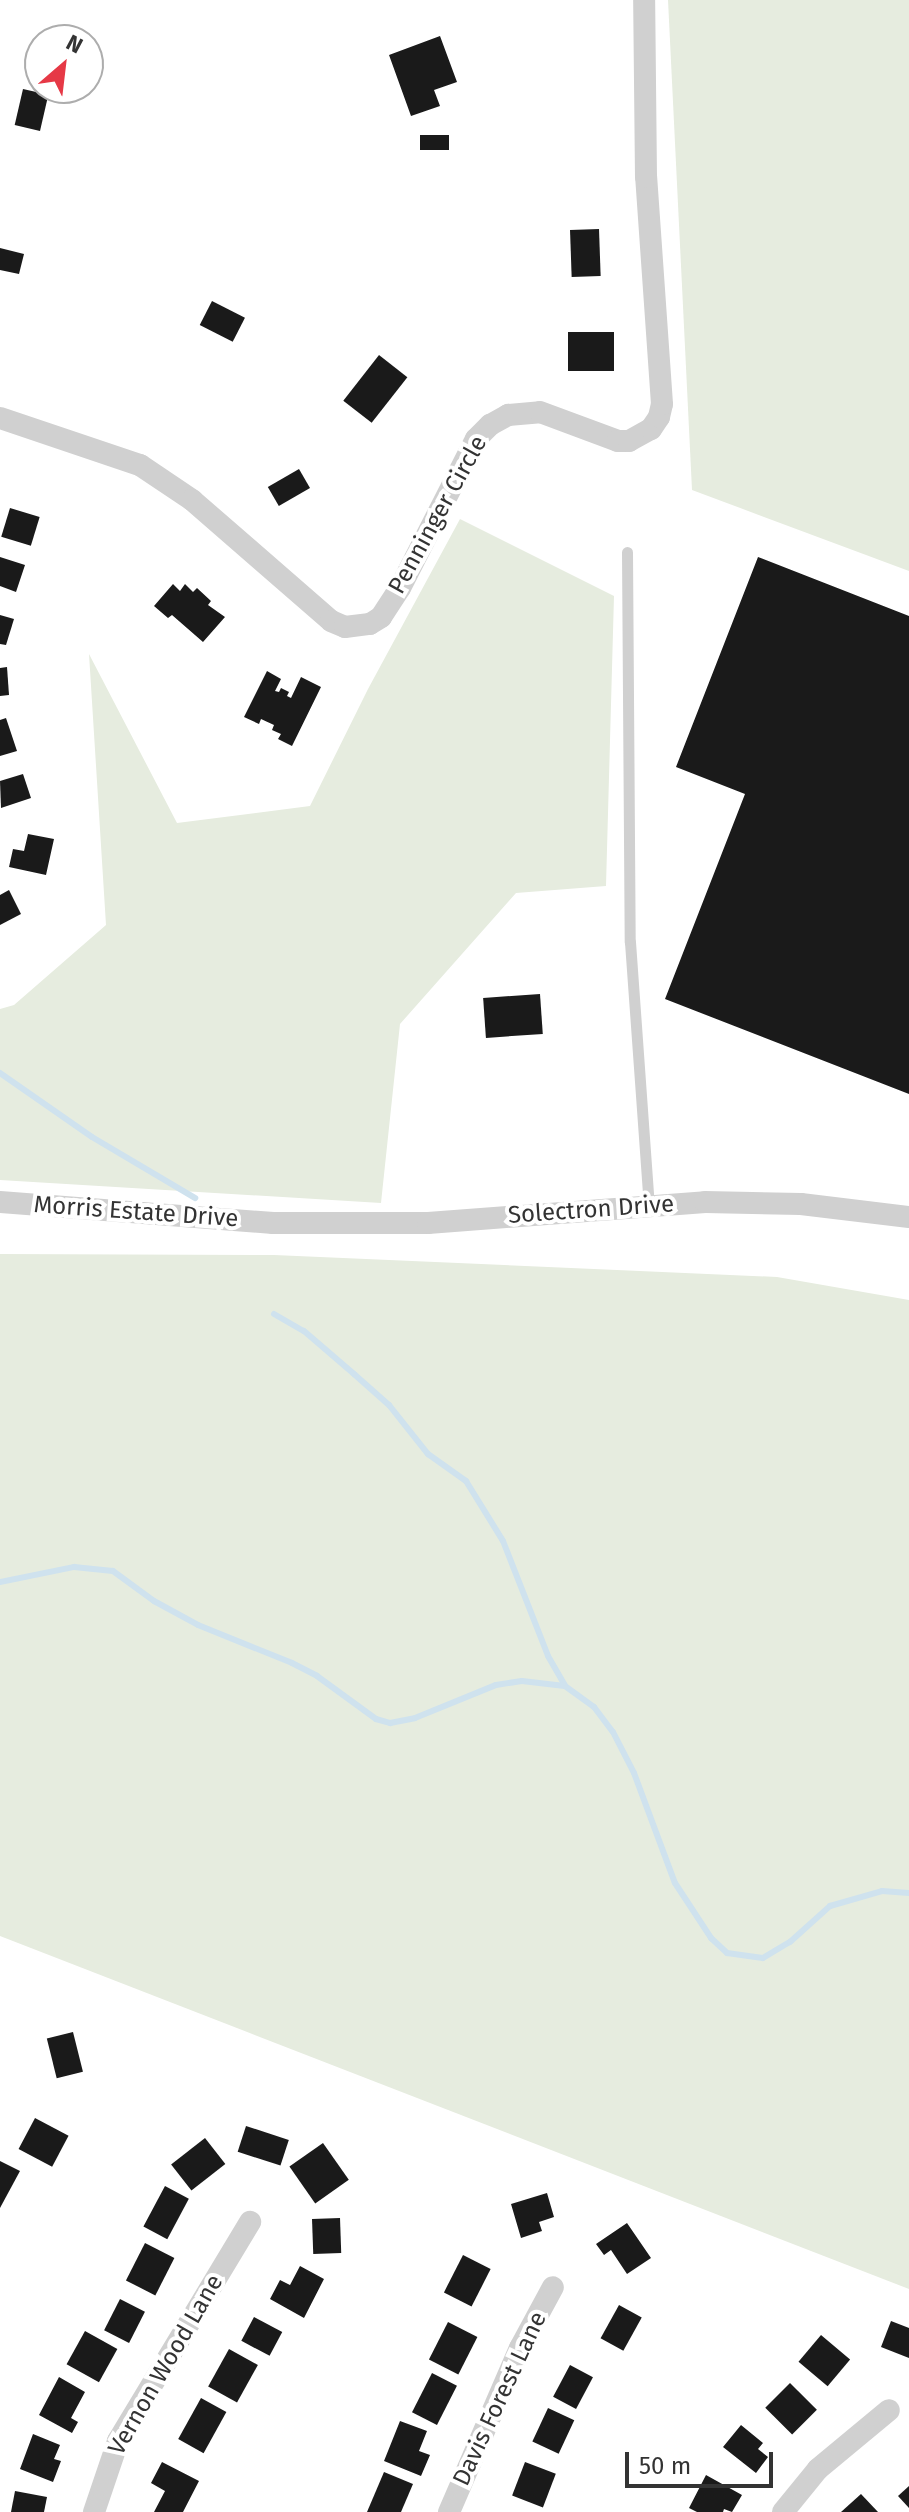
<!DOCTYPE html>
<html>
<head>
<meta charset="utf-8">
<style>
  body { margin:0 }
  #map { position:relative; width:909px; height:2512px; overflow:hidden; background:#fff; font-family:"Fira Sans",sans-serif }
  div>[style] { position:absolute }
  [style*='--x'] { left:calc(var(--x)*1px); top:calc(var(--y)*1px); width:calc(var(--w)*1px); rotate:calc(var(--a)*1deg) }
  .green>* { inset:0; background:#e6ecdf }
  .stream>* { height:6px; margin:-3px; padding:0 3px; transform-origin:3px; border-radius:3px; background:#cfe2ee }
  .building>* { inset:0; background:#1a1a1a; transform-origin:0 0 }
  .lane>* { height:11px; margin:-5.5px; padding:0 5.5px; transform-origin:5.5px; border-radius:5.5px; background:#d0d0d0 }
  .street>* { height:22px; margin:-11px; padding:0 11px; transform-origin:11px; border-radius:11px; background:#d0d0d0 }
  span { translate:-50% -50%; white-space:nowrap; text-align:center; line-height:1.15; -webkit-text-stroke:8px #fff; paint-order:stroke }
  .street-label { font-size:24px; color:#333 }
  .north { position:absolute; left:24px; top:24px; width:80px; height:80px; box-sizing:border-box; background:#fff; border:2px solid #adadad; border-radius:50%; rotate:28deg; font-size:22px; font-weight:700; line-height:32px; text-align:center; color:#333 }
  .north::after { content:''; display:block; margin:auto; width:28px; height:36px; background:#e63946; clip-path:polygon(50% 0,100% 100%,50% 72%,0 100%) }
  .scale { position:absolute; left:625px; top:2452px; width:148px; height:36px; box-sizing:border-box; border:4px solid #333; border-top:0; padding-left:10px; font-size:24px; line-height:28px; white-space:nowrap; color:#333; -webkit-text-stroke:6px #fff; paint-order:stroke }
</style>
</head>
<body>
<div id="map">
  <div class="green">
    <div style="clip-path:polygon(668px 0,909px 0,909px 571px,692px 490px)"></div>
    <div style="clip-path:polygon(460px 519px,614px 596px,606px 886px,516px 893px,400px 1024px,381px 1203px,0 1180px,0 1009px,14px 1005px,106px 925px,89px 654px,177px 823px,310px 806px,368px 689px)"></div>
    <div style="clip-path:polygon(0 1254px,274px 1255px,777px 1277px,909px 1300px,909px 2289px,0 1936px)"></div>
  </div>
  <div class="stream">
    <div style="--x:0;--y:1073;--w:112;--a:34.8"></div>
    <div style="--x:92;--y:1137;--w:120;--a:30.6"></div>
    <div style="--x:274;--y:1314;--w:34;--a:30"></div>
    <div style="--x:304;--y:1331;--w:66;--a:40.7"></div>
    <div style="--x:354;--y:1374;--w:47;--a:41.5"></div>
    <div style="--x:389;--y:1405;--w:63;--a:51.5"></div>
    <div style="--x:428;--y:1454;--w:47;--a:35.4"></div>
    <div style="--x:466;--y:1481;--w:70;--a:58.3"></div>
    <div style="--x:503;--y:1541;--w:123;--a:68.6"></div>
    <div style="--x:548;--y:1656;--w:34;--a:60"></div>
    <div style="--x:565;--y:1686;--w:36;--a:36"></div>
    <div style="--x:594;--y:1707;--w:31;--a:53"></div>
    <div style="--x:613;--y:1732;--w:46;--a:62.9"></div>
    <div style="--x:634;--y:1773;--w:117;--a:69.6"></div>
    <div style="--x:675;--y:1883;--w:66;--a:56.8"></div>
    <div style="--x:711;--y:1938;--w:22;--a:43"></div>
    <div style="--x:727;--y:1953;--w:36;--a:8"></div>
    <div style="--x:763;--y:1958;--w:31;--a:-31"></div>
    <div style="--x:790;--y:1942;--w:54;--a:-42"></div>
    <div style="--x:830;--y:1906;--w:54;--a:-16.1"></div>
    <div style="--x:882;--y:1891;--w:27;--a:4"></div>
    <div style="--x:0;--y:1582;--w:76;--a:-11.5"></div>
    <div style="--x:74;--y:1567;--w:39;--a:6"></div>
    <div style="--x:113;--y:1571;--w:51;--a:36.2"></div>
    <div style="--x:154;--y:1601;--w:50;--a:28.6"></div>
    <div style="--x:198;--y:1625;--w:101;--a:22"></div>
    <div style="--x:292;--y:1663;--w:28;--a:27"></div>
    <div style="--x:317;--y:1676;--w:73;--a:36.1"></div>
    <div style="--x:376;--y:1719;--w:15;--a:16"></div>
    <div style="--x:390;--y:1723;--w:25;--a:-11"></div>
    <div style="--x:415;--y:1718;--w:87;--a:-22.2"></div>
    <div style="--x:496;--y:1685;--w:26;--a:-9"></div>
    <div style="--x:522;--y:1681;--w:43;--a:6.6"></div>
  </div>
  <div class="building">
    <div style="clip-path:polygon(440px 36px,457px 82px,434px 90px,440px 106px,411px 116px,389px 55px)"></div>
    <div style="left:23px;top:89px;width:26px;height:37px;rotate:13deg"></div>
    <div style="left:420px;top:135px;width:29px;height:15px"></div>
    <div style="left:599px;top:229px;width:47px;height:29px;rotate:88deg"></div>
    <div style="clip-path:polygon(0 248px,24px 254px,19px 274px,0 270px)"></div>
    <div style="left:212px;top:301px;width:37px;height:27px;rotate:27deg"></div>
    <div style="left:568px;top:332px;width:46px;height:39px"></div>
    <div style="left:379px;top:355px;width:36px;height:58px;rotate:38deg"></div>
    <div style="left:299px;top:469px;width:22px;height:36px;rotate:60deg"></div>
    <div style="left:10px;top:508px;width:31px;height:30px;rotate:17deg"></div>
    <div style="clip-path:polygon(0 557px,25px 565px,16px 592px,0 586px)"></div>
    <div style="clip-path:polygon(758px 557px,909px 616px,909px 1094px,665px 999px,745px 794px,676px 767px)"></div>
    <div style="clip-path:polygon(173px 584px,180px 591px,185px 584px,193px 592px,197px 588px,211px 601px,208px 605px,225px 617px,203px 642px,172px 615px,168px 618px,154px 606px)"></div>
    <div style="clip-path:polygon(0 615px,14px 619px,6px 645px,0 644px)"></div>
    <div style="clip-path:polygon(7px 667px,9px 695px,0 696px,0 668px)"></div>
    <div style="clip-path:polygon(267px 671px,281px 679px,275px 691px,279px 692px,281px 688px,289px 692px,287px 696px,291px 698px,301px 677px,321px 687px,292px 746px,278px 739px,281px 734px,272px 730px,274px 725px,261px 719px,259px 724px,244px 717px)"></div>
    <div style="clip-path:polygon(6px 718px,17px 751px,0 756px,0 720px)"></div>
    <div style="clip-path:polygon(23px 774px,31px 798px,1px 808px,0 781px)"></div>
    <div style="clip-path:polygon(28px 834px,54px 839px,46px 875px,9px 867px,13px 849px,24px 851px)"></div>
    <div style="clip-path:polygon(9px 890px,21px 914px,0 925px,0 895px)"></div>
    <div style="left:540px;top:994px;width:40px;height:57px;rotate:86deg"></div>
    <div style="left:73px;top:2032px;width:41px;height:27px;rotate:76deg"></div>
    <div style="left:35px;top:2118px;width:38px;height:35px;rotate:28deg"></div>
    <div style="left:246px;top:2126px;width:45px;height:27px;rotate:18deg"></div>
    <div style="left:205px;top:2138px;width:33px;height:43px;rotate:52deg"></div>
    <div style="left:323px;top:2143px;width:45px;height:41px;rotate:55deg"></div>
    <div style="clip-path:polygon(0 2161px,20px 2171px,0 2208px)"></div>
    <div style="left:165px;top:2186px;width:27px;height:46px;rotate:28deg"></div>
    <div style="clip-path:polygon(547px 2193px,554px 2217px,539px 2222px,542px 2231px,521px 2238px,511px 2204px)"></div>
    <div style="left:340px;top:2218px;width:35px;height:28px;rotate:88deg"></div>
    <div style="clip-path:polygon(627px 2223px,651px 2258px,627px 2274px,611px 2250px,604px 2255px,596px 2244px)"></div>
    <div style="left:145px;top:2243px;width:33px;height:42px;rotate:27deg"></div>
    <div style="left:463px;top:2255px;width:31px;height:42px;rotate:27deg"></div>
    <div style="clip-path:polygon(300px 2266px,324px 2279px,304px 2318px,270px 2299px,280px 2280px,290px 2285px)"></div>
    <div style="left:120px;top:2299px;width:28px;height:35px;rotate:27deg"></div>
    <div style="left:619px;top:2305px;width:26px;height:38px;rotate:29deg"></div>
    <div style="left:254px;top:2317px;width:32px;height:27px;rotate:28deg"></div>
    <div style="clip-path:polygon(891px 2321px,909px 2328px,909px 2358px,881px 2347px)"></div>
    <div style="left:448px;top:2322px;width:33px;height:42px;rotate:27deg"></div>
    <div style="left:85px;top:2331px;width:37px;height:38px;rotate:29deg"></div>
    <div style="left:821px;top:2335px;width:38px;height:35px;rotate:40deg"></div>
    <div style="left:229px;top:2349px;width:33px;height:43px;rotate:29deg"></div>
    <div style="left:570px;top:2365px;width:26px;height:36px;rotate:28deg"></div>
    <div style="left:432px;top:2373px;width:28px;height:44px;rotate:27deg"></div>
    <div style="clip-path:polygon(59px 2377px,85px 2392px,71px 2418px,78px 2422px,72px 2433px,39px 2415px)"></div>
    <div style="left:790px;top:2383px;width:38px;height:35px;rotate:45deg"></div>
    <div style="left:201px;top:2398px;width:29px;height:47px;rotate:29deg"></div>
    <div style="left:548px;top:2408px;width:29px;height:37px;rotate:25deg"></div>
    <div style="clip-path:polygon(400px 2421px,427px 2431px,419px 2451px,430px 2455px,421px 2476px,384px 2461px)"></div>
    <div style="clip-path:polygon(741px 2425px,763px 2443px,758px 2449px,768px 2457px,756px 2473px,723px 2447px)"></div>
    <div style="clip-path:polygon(33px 2434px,60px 2445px,54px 2459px,61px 2461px,53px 2482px,20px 2469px)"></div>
    <div style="clip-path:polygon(162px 2462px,199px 2481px,183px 2512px,154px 2512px,165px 2491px,151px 2483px)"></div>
    <div style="left:525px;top:2462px;width:33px;height:36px;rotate:21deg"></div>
    <div style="clip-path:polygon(384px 2472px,413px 2484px,401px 2512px,367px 2512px)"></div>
    <div style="clip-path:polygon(706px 2475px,742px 2495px,732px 2512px,724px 2509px,723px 2512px,697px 2512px,689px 2508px)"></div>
    <div style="clip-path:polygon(909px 2486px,909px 2508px,898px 2496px)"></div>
    <div style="clip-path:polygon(15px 2491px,47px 2497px,44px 2512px,11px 2512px)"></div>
    <div style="clip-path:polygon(861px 2494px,878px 2512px,841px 2512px)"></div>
  </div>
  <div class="lane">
    <div style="--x:627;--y:552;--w:390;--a:89.6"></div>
    <div style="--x:630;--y:942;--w:265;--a:85.9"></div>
  </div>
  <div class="street">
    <div style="--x:0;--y:418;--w:148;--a:18.6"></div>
    <div style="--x:140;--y:465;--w:63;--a:33.9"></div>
    <div style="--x:192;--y:500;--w:184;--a:41"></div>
    <div style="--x:331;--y:621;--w:15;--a:23"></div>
    <div style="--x:345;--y:627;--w:25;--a:-7"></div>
    <div style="--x:370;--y:624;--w:13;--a:-32"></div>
    <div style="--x:381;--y:617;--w:35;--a:-57"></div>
    <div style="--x:400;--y:588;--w:167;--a:-63"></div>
    <div style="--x:476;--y:439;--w:20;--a:-45"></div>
    <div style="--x:490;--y:425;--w:21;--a:-29"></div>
    <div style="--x:508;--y:415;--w:32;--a:-5"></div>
    <div style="--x:540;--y:412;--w:83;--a:20.4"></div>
    <div style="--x:618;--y:441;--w:11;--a:0"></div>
    <div style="--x:629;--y:441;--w:25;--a:-29"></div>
    <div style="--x:651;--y:429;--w:14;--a:-56"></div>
    <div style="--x:659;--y:417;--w:13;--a:-77"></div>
    <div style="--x:662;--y:404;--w:228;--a:-94"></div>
    <div style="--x:646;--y:177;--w:177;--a:-90.6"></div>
    <div style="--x:0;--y:1202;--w:274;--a:4.4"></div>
    <div style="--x:273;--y:1223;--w:155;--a:0"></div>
    <div style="--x:428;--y:1223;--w:278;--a:-4.3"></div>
    <div style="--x:705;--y:1202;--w:96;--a:1.2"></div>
    <div style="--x:801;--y:1204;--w:109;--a:6.9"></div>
    <div style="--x:94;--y:2512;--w:75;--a:-71.3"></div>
    <div style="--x:118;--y:2441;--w:256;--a:-58.9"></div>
    <div style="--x:449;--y:2512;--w:179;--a:-66.6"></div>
    <div style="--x:520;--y:2348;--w:69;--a:-61.6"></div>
    <div style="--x:783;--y:2512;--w:55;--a:-50.9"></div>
    <div style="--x:818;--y:2469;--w:92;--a:-39.7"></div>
  </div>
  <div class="street-label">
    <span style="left:438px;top:515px;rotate:-61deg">Penninger Circle</span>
    <span style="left:591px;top:1210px;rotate:-4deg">Solectron Drive</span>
    <span style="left:136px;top:1212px;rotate:4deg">Morris Estate Drive</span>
    <span style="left:166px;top:2365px;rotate:-60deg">Vernon Wood Lane</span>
    <span style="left:500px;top:2399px;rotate:-65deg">Davis Forest Lane</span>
  </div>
  <div class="north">N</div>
  <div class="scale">50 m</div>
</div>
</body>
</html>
